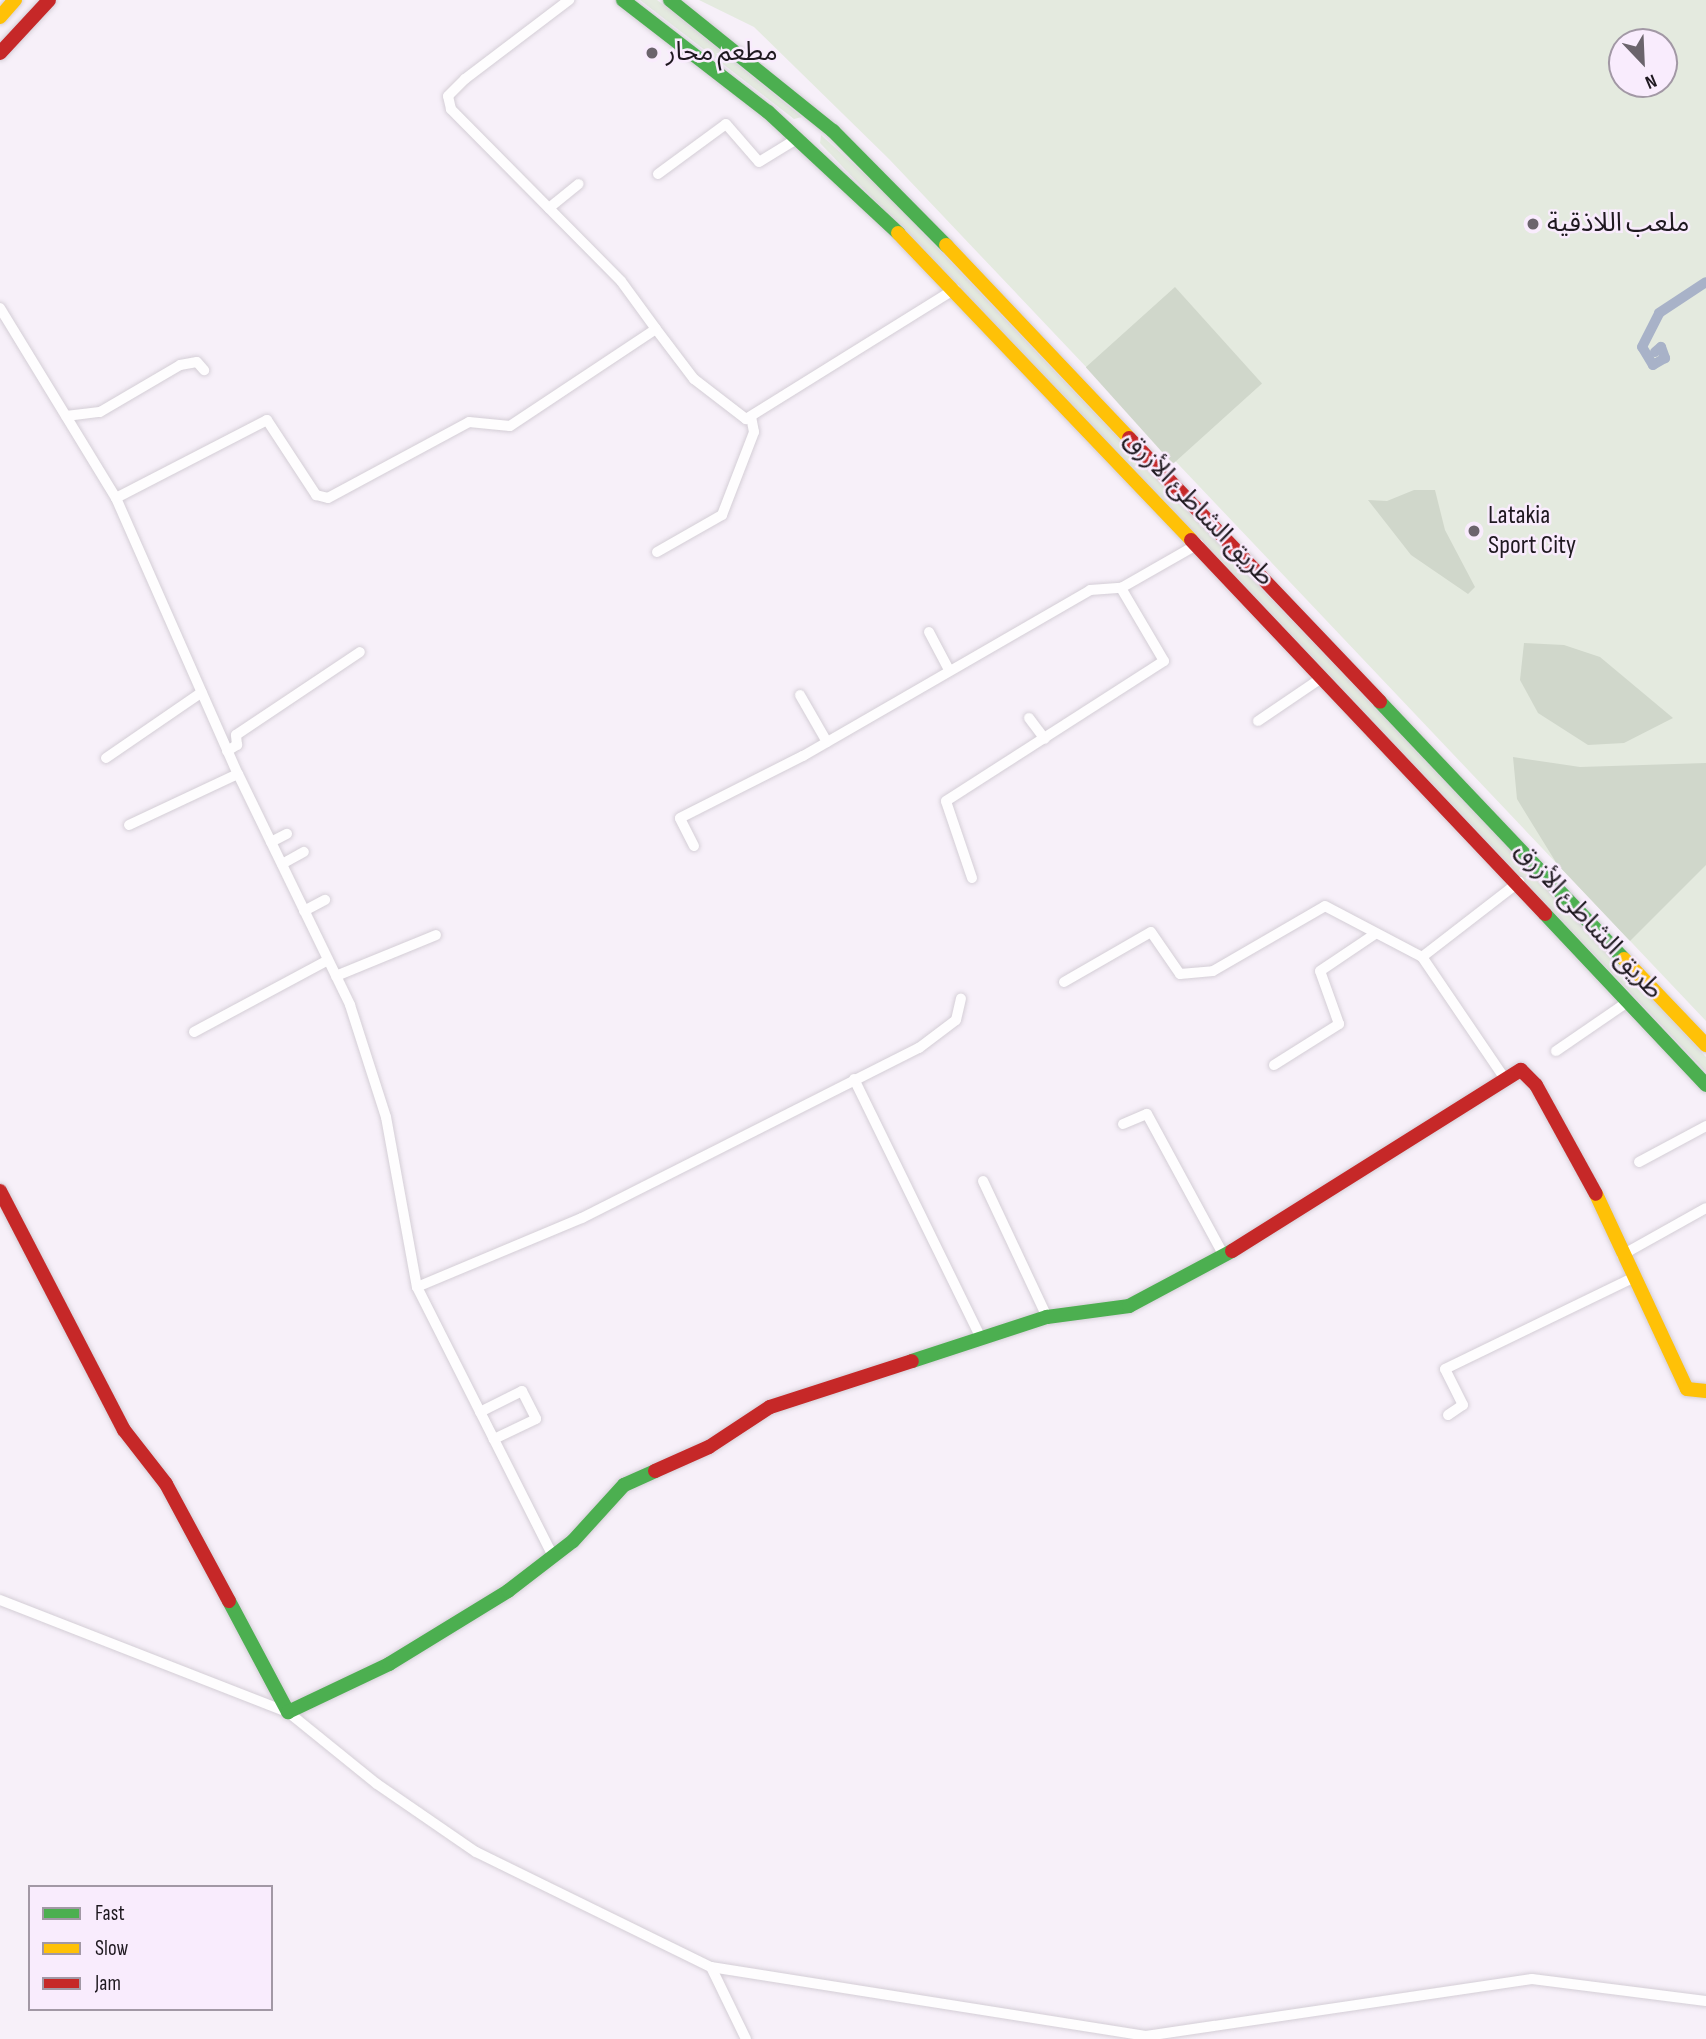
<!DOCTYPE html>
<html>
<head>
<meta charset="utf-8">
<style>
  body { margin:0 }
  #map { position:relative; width:1706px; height:2039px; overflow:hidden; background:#f7f0f9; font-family:"Sofia Sans Condensed","Noto Sans Arabic",sans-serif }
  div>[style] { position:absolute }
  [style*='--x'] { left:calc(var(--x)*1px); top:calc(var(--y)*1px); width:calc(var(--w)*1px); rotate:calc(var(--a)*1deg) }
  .green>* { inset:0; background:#e4eadf }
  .forest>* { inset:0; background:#d0d7cb; transform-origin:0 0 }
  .canal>* { height:10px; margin:-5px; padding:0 5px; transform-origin:5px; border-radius:5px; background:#a8b2c8 }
  .roads { filter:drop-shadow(0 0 2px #d4ced6) drop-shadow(0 0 2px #d4ced6) }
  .street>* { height:10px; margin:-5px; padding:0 5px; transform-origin:5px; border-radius:5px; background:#fefdfe }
  .fast>* { height:14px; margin:-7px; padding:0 7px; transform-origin:7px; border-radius:7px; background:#4caf50 }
  .slow>* { height:14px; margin:-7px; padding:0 7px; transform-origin:7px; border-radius:7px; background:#ffc107 }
  .jam>* { height:14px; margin:-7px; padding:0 7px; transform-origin:7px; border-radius:7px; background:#c62828 }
  .dots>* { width:19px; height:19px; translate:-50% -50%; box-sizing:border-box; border:4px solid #f9ecfd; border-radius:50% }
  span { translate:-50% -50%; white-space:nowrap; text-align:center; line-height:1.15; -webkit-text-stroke:5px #f9ecfd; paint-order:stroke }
  .poi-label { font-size:26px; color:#1f1920 }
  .left { translate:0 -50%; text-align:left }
  .street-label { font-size:26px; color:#1f1920 }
  .legend { position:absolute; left:28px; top:1885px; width:245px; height:126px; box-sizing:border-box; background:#f9ecfd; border:2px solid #a298a5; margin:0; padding:9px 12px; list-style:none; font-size:21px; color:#1f1920 }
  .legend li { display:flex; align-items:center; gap:14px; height:35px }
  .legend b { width:35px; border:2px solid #a298a5 }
  .north { position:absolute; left:1608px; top:28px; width:70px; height:70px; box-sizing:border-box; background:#f9ecfd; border:2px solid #a298a5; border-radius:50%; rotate:157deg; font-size:19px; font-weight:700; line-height:28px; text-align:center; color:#1f1920 }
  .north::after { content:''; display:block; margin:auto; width:24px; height:32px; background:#6b646c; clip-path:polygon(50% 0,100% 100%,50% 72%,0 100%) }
</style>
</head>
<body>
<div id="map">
  <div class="green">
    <div style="clip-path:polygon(640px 0,657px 0,676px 14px,802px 117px,794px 119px)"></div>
    <div style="clip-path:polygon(evenodd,699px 0,1706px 0,1706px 1021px,889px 159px,754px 27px,699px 0,1622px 42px,1664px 42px,1664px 84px,1622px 84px,1622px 42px)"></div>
    <div style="clip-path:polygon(821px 135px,884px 192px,1632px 977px,1706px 1057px,1706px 1072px,820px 143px)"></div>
  </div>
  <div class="forest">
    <div style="left:1175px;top:287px;width:130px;height:120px;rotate:48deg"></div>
    <div style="clip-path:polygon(1414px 490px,1435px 490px,1445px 530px,1475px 587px,1468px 594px,1411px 555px,1368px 500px,1387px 501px)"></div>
    <div style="clip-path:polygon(1524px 643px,1564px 645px,1600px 657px,1673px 718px,1624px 743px,1588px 745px,1538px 713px,1520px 680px)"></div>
    <div style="clip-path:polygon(1513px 757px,1580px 767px,1706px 763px,1706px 865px,1630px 941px,1557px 864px,1517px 799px)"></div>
  </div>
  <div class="canal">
    <div style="--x:1655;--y:352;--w:8;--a:-40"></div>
    <div style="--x:1661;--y:347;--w:12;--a:70"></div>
    <div style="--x:1665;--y:358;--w:14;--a:150"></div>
    <div style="--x:1653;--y:365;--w:21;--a:-121"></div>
    <div style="--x:1642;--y:347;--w:38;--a:-63"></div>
    <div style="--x:1659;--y:313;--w:56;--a:-33.4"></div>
  </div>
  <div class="roads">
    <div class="street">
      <div style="--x:658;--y:174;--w:84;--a:-36.3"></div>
      <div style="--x:726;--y:124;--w:50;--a:49"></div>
      <div style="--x:759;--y:162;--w:46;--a:-31.6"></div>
      <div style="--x:549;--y:208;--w:38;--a:-39"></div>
      <div style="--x:0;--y:308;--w:223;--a:58.6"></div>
      <div style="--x:116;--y:498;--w:302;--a:66.2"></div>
      <div style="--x:238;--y:774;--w:257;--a:64.1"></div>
      <div style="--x:350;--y:1005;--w:118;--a:72.2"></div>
      <div style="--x:386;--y:1117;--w:173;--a:79.7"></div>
      <div style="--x:417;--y:1287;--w:297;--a:63.2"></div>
      <div style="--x:656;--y:329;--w:63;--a:52.8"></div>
      <div style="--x:694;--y:379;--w:66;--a:37.6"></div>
      <div style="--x:746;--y:419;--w:246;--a:-31.9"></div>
      <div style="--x:66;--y:416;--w:34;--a:-7"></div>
      <div style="--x:100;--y:412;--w:93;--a:-30.4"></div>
      <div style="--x:180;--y:365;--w:17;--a:-10"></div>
      <div style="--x:197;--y:362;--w:11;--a:49"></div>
      <div style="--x:116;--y:498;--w:170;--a:-27.3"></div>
      <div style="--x:267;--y:420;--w:90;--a:56.8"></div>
      <div style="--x:316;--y:495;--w:12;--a:14"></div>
      <div style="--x:328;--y:498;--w:160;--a:-28.3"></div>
      <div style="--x:469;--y:422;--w:41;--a:5.6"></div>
      <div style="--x:510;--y:426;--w:175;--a:-33.6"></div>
      <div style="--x:656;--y:329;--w:59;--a:-126.1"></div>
      <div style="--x:621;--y:281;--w:242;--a:-134.7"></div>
      <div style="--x:451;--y:109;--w:13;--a:-103"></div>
      <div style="--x:448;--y:96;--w:24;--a:-45"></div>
      <div style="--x:465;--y:79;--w:131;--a:-37.2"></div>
      <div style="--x:657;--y:552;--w:75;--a:-29.6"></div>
      <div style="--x:722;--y:515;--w:89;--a:-68.9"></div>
      <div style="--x:754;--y:432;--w:15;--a:-101"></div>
      <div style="--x:929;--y:632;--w:43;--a:62.2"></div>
      <div style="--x:800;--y:695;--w:54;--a:60.1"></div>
      <div style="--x:1029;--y:718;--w:26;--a:53"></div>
      <div style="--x:1258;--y:721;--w:78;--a:-34.1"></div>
      <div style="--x:227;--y:751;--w:12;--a:-31"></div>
      <div style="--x:237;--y:745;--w:10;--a:-96"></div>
      <div style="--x:236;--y:735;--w:149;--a:-33.8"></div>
      <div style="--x:106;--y:758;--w:116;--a:-34.5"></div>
      <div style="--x:129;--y:825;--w:120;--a:-25.1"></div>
      <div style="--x:271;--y:842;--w:18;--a:-27"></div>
      <div style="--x:694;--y:846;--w:31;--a:-117"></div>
      <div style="--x:680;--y:818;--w:138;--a:-26.8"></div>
      <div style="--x:803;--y:756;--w:332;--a:-30"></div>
      <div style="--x:1090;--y:590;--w:31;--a:-4"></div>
      <div style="--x:282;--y:864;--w:25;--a:-29"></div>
      <div style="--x:972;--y:878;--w:81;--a:-108.7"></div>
      <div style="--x:946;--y:801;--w:259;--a:-32.7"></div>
      <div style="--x:1164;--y:661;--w:85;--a:-120.5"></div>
      <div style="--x:1121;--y:588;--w:89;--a:-29.7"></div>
      <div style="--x:304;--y:911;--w:24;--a:-28"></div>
      <div style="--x:336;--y:976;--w:108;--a:-22.3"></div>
      <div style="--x:1064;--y:982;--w:100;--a:-29.9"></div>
      <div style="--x:1151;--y:932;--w:51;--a:55.4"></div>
      <div style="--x:1180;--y:974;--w:33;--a:-5"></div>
      <div style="--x:1213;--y:971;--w:129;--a:-30.1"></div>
      <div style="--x:1325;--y:906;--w:110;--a:27.7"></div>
      <div style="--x:194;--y:1032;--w:152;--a:-28.2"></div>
      <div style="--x:1556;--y:1051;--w:88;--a:-34.4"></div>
      <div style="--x:1274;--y:1065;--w:77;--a:-32.2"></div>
      <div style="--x:1339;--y:1024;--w:56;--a:-109.7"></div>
      <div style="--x:1320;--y:971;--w:66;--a:-33.9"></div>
      <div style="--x:1503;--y:1076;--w:144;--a:-124.2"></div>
      <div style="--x:1422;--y:957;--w:123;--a:-37.7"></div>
      <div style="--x:854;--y:1079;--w:288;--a:63.9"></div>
      <div style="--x:1123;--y:1124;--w:26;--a:-23"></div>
      <div style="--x:1147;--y:1114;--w:162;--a:61.5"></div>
      <div style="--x:1639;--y:1162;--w:76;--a:-28.2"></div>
      <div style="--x:983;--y:1181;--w:150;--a:64.8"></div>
      <div style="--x:1622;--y:1255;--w:96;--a:-29.2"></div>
      <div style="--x:417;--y:1287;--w:179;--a:-22.7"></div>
      <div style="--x:582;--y:1218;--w:377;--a:-26.8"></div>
      <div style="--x:919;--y:1048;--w:46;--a:-37.1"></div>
      <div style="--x:956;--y:1020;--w:22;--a:-77"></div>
      <div style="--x:480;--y:1412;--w:47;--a:-26.6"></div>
      <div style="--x:522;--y:1391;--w:31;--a:63"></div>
      <div style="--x:536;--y:1419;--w:47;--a:154.5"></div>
      <div style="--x:1448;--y:1415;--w:18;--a:-34"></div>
      <div style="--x:1463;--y:1405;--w:40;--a:-116.6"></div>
      <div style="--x:1445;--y:1369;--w:208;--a:-25.9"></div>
      <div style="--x:0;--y:1600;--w:309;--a:21.3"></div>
      <div style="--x:288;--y:1712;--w:114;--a:39"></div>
      <div style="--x:377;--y:1784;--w:120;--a:34.5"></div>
      <div style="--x:476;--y:1852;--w:262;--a:26.1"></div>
      <div style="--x:711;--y:1967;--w:440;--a:9"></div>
      <div style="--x:1146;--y:2036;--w:390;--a:-8.4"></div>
      <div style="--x:1532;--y:1979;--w:175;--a:7.2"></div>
      <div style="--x:711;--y:1967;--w:80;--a:64.1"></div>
    </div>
    <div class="fast">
      <div style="--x:623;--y:0;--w:183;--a:37.7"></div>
      <div style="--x:768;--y:112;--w:178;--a:42.9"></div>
      <div style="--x:670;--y:0;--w:209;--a:38.8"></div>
      <div style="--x:833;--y:131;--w:161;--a:45.3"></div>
      <div style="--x:1380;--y:702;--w:354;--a:46.5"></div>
      <div style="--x:1545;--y:914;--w:235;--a:46.7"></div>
      <div style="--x:912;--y:1361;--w:142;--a:-18.1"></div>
      <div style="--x:1047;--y:1317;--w:83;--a:-7.6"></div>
      <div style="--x:1129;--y:1306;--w:117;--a:-28.1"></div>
      <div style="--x:229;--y:1601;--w:126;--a:62"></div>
      <div style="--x:288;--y:1712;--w:112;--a:-25.4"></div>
      <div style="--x:389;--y:1664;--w:140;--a:-31.5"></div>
      <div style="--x:508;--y:1591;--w:82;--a:-37.6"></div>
      <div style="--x:573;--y:1541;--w:76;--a:-47.7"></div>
      <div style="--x:624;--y:1485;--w:34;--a:-24"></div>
    </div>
    <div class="slow">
      <div style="--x:0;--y:17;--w:23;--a:-49"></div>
      <div style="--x:898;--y:233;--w:424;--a:46.3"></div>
      <div style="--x:946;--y:245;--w:266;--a:46.5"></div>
      <div style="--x:1624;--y:959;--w:119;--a:46.4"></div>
      <div style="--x:1596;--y:1194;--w:215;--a:65"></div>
      <div style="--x:1687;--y:1389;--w:19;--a:6"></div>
    </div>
    <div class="jam">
      <div style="--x:0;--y:53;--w:72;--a:-47.2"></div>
      <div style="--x:1129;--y:438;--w:364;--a:46.4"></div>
      <div style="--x:1191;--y:540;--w:515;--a:46.57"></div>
      <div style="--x:0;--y:1191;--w:269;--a:62.6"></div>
      <div style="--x:124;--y:1430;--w:68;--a:52.1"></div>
      <div style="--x:166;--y:1484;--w:133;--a:61.7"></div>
      <div style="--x:1232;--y:1251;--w:341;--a:-32.1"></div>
      <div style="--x:1521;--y:1070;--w:21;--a:45"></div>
      <div style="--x:1536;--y:1085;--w:124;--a:61.2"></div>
      <div style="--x:655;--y:1471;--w:59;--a:-24"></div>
      <div style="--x:709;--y:1447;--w:73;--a:-33.3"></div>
      <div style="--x:770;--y:1407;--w:149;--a:-17.9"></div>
    </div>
  </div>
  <div class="dots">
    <div style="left:652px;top:53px;background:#6b646c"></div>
    <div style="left:1533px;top:224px;background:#6b646c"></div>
    <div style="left:1474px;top:531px;background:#6b646c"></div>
  </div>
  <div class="poi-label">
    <span class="left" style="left:666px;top:53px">مطعم محار</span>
    <span class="left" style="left:1547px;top:224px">ملعب اللاذقية</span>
    <span class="left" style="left:1488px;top:531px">Latakia<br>Sport City</span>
  </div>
  <div class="street-label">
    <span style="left:1198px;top:509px;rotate:46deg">طريق الشاطئ الأزرق</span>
    <span style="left:1588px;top:921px;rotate:47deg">طريق الشاطئ الأزرق</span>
  </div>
  <ul class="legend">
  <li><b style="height:9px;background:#4caf50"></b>Fast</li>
  <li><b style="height:9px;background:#ffc107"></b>Slow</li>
  <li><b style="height:9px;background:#c62828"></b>Jam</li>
  </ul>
  <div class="north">N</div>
</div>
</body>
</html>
